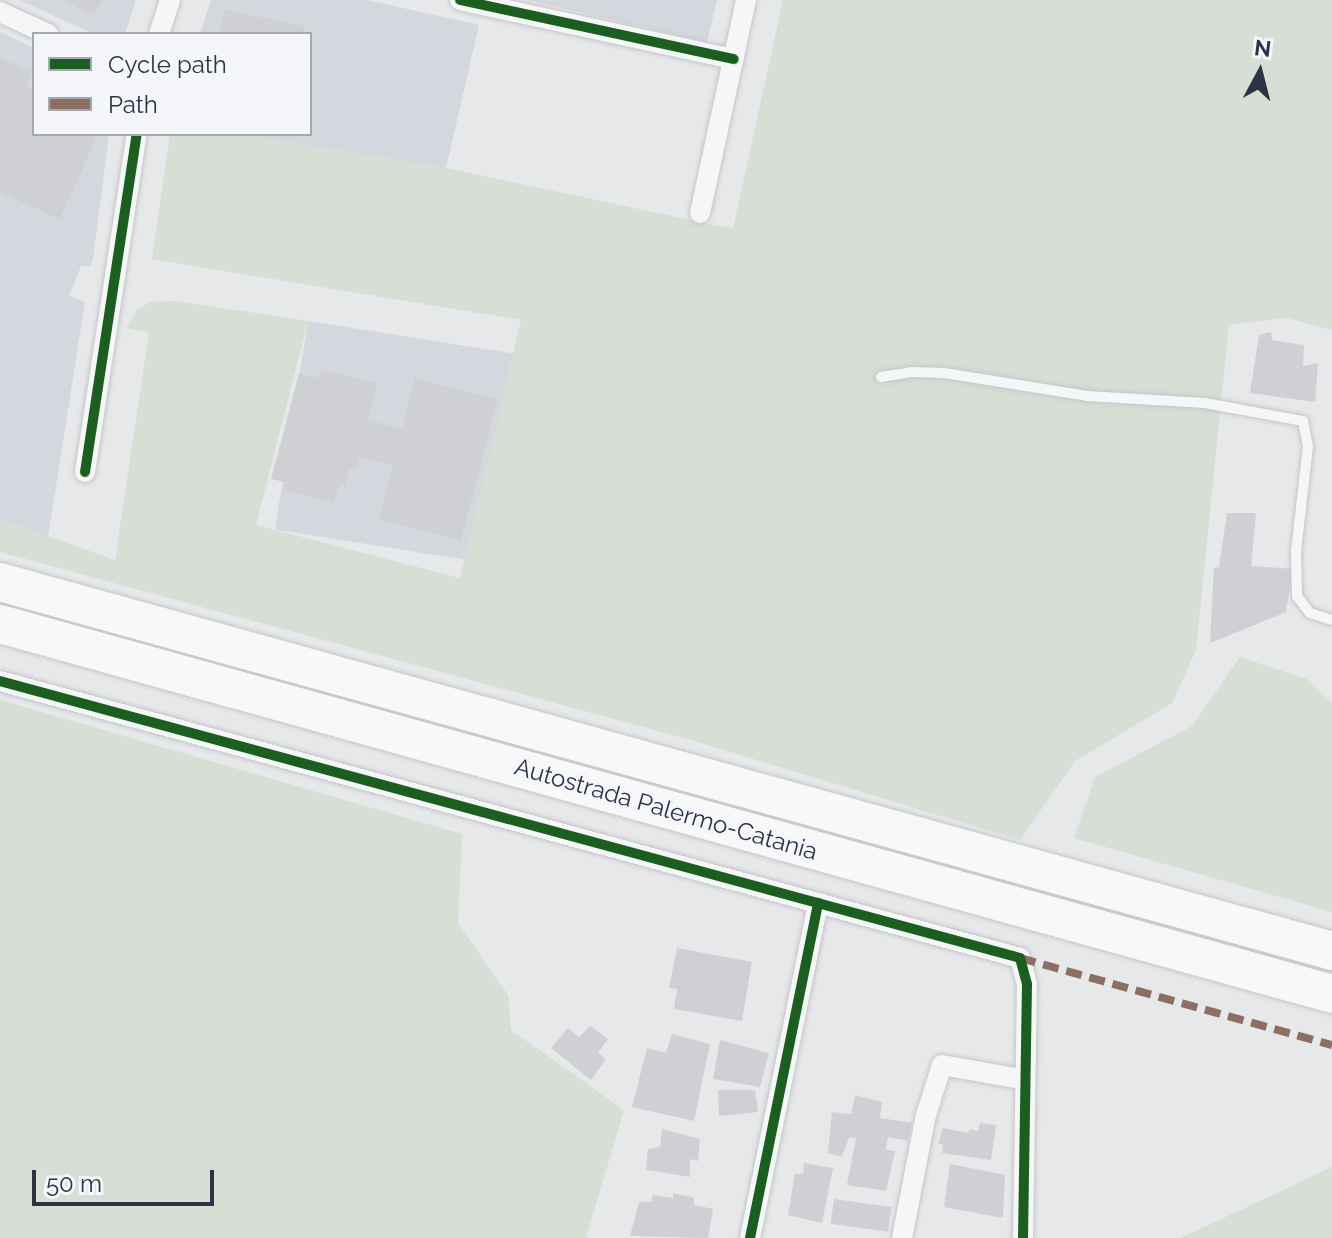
<!DOCTYPE html>
<html>
<head>
<meta charset="utf-8">
<style>
  body { margin:0 }
  #map { position:relative; width:1332px; height:1238px; overflow:hidden; background:#e6e8ea; font-family:Raleway,sans-serif }
  div>[style] { position:absolute }
  [style*='--x'] { left:calc(var(--x)*1px); top:calc(var(--y)*1px); width:calc(var(--w)*1px); rotate:calc(var(--a)*1deg) }
  .built>* { inset:0; background:#d4d7dd; transform-origin:0 0 }
  .green>* { inset:0; background:#d6ded6 }
  .building>* { inset:0; background:#ced0d3; transform-origin:0 0 }
  .roads { filter:drop-shadow(0 0 2px #c4c6c8) drop-shadow(0 0 2px #c4c6c8) }
  .service>* { height:10px; margin:-5px; padding:0 5px; transform-origin:5px; border-radius:5px; background:#f5f6f7 }
  .minor>* { height:20px; margin:-10px; padding:0 10px; transform-origin:10px; border-radius:10px; background:#f5f6f7 }
  .motorway>* { height:38px; margin:-19px; padding:0 19px; transform-origin:19px; border-radius:19px; background:#f8f8f8 }
  .quiet>* { height:8px; margin-top:-4px; transform-origin:0; background:repeating-linear-gradient(90deg,#8d6e63 0 16px,transparent 0 24px) }
  .cycleway>* { height:10px; margin:-5px; padding:0 5px; transform-origin:5px; border-radius:5px; background:#1b5e20 }
  span { translate:-50% -50%; white-space:nowrap; text-align:center; line-height:1.15; -webkit-text-stroke:7px #f4f6f9; paint-order:stroke }
  .street-label { font-size:24px; color:#2b3445 }
  .legend { position:absolute; left:32px; top:32px; width:280px; height:104px; box-sizing:border-box; background:#f4f6f9; border:2px solid #a4a8b1; margin:0; padding:10px 14px; list-style:none; font-size:24px; color:#2b3445 }
  .legend li { display:flex; align-items:center; gap:16px; height:40px }
  .legend b { width:40px; border:2px solid #a4a8b1 }
  .north { position:absolute; left:1220px; top:32px; width:80px; height:80px; -webkit-text-stroke:6px #f4f6f9; paint-order:stroke; rotate:7deg; font-size:22px; font-weight:700; line-height:32px; text-align:center; color:#2b3445 }
  .north::after { content:''; display:block; margin:auto; width:28px; height:36px; background:#2b3445; clip-path:polygon(50% 0,100% 100%,50% 72%,0 100%) }
  .scale { position:absolute; left:32px; top:1170px; width:182px; height:36px; box-sizing:border-box; border:4px solid #2b3445; border-top:0; padding-left:10px; font-size:24px; line-height:28px; white-space:nowrap; color:#2b3445; -webkit-text-stroke:6px #f4f6f9; paint-order:stroke }
</style>
</head>
<body>
<div id="map">
  <div class="built">
    <div style="clip-path:polygon(19px 0,136px 0,125px 34px,94px 34px)"></div>
    <div style="clip-path:polygon(211px 0,367px 0,479px 25px,446px 168px,238px 134px,310px 134px,310px 34px,200px 34px)"></div>
    <div style="clip-path:polygon(528px 0,717px 0,707px 42px)"></div>
    <div style="clip-path:polygon(0 32px,34px 48px,34px 134px,109px 134px,93px 259px,90px 266px,81px 266px,69px 296px,85px 302px,48px 537px,0 519px)"></div>
    <div style="left:308px;top:321px;width:208px;height:211px;rotate:9deg"></div>
  </div>
  <div class="green">
    <div style="clip-path:polygon(783px 0,1332px 0,1332px 330px,1287px 318px,1229px 325px,1196px 650px,1172px 703px,1075px 761px,1020px 840px,691px 740px,0 552px,0 519px,115px 560px,149px 333px,127px 328px,137px 310px,150px 302px,176px 301px,308px 321px,256px 525px,460px 578px,521px 320px,152px 259px,170px 134px,238px 134px,446px 168px,733px 229px)"></div>
    <div style="clip-path:polygon(1240px 657px,1309px 680px,1332px 703px,1332px 912px,1074px 838px,1095px 777px,1192px 726px)"></div>
    <div style="clip-path:polygon(0 700px,462px 834px,458px 923px,508px 995px,511px 1030px,624px 1110px,586px 1238px,0 1238px)"></div>
    <div style="clip-path:polygon(1332px 1167px,1332px 1238px,1181px 1238px)"></div>
  </div>
  <div class="building">
    <div style="clip-path:polygon(62px 0,102px 0,95px 15px)"></div>
    <div style="clip-path:polygon(224px 10px,305px 26px,304px 34px,219px 34px)"></div>
    <div style="clip-path:polygon(0 58px,32px 72px,26px 87px,34px 91px,34px 134px,87px 134px,96px 138px,60px 219px,0 192px)"></div>
    <div style="clip-path:polygon(1271px 332px,1272px 340px,1304px 345px,1303px 366px,1318px 363px,1315px 402px,1250px 393px,1259px 335px)"></div>
    <div style="clip-path:polygon(321px 370px,377px 384px,368px 420px,402px 429px,415px 378px,497px 399px,461px 540px,379px 519px,393px 465px,359px 457px,355px 471px,349px 469px,345px 485px,339px 484px,334px 503px,283px 490px,285px 482px,271px 479px,299px 373px,318px 378px)"></div>
    <div style="clip-path:polygon(1227px 513px,1256px 513px,1251px 566px,1293px 569px,1286px 612px,1210px 643px,1214px 568px,1219px 567px)"></div>
    <div style="clip-path:polygon(677px 948px,752px 962px,742px 1021px,674px 1009px,677px 989px,669px 988px)"></div>
    <div style="clip-path:polygon(590px 1026px,608px 1039px,598px 1053px,606px 1059px,591px 1080px,551px 1048px,568px 1028px,579px 1037px)"></div>
    <div style="clip-path:polygon(672px 1034px,710px 1044px,694px 1121px,632px 1107px,647px 1048px,666px 1053px)"></div>
    <div style="clip-path:polygon(720px 1040px,769px 1053px,760px 1087px,713px 1079px)"></div>
    <div style="clip-path:polygon(718px 1090px,755px 1090px,758px 1112px,719px 1116px)"></div>
    <div style="clip-path:polygon(855px 1095px,882px 1102px,880px 1118px,912px 1123px,908px 1141px,888px 1137px,886px 1150px,895px 1151px,886px 1191px,847px 1185px,856px 1138px,849px 1137px,842px 1157px,828px 1153px,832px 1112px,851px 1114px)"></div>
    <div style="clip-path:polygon(980px 1123px,996px 1125px,991px 1160px,942px 1153px,943px 1145px,938px 1143px,943px 1128px,968px 1133px,970px 1129px,978px 1131px)"></div>
    <div style="clip-path:polygon(662px 1129px,700px 1139px,698px 1161px,690px 1159px,690px 1177px,646px 1170px,648px 1149px,660px 1147px)"></div>
    <div style="clip-path:polygon(804px 1163px,833px 1168px,822px 1223px,788px 1215px,795px 1174px,803px 1174px)"></div>
    <div style="clip-path:polygon(950px 1164px,1005px 1175px,1003px 1218px,944px 1207px)"></div>
    <div style="clip-path:polygon(673px 1193px,694px 1198px,694px 1205px,713px 1209px,708px 1238px,630px 1236px,639px 1202px,651px 1202px,653px 1195px,673px 1198px)"></div>
    <div style="left:834px;top:1199px;width:58px;height:25px;rotate:8deg"></div>
  </div>
  <div class="roads">
    <div class="service">
      <div style="--x:881;--y:377;--w:31;--a:-9"></div>
      <div style="--x:912;--y:372;--w:32;--a:2"></div>
      <div style="--x:944;--y:373;--w:145;--a:9.1"></div>
      <div style="--x:1087;--y:396;--w:118;--a:3.4"></div>
      <div style="--x:1205;--y:403;--w:100;--a:10.4"></div>
      <div style="--x:1303;--y:421;--w:25;--a:79"></div>
      <div style="--x:1308;--y:446;--w:106;--a:96.5"></div>
      <div style="--x:1296;--y:551;--w:45;--a:88.7"></div>
      <div style="--x:1297;--y:596;--w:21;--a:53"></div>
      <div style="--x:1310;--y:613;--w:23;--a:18"></div>
    </div>
    <div class="minor">
      <div style="--x:460;--y:0;--w:280;--a:12.2"></div>
      <div style="--x:0;--y:12;--w:53;--a:24.6"></div>
      <div style="--x:159;--y:34;--w:36;--a:-72"></div>
      <div style="--x:700;--y:213;--w:218;--a:-77.8"></div>
      <div style="--x:85;--y:472;--w:342;--a:-81.3"></div>
      <div style="--x:0;--y:681;--w:1057;--a:15.19"></div>
      <div style="--x:1020;--y:958;--w:27;--a:75"></div>
      <div style="--x:1027;--y:984;--w:254;--a:90.9"></div>
      <div style="--x:750;--y:1238;--w:342;--a:-78.5"></div>
      <div style="--x:902;--y:1238;--w:125;--a:-79"></div>
      <div style="--x:926;--y:1115;--w:52;--a:-72.3"></div>
      <div style="--x:942;--y:1065;--w:85;--a:10.1"></div>
    </div>
    <div class="motorway">
      <div style="--x:0;--y:582;--w:1382;--a:15.48"></div>
      <div style="--x:0;--y:624;--w:1382;--a:15.52"></div>
    </div>
  </div>
  <div class="quiet">
    <div style="--x:1020;--y:958;--w:324;--a:15.6"></div>
  </div>
  <div class="cycleway">
    <div style="--x:460;--y:0;--w:280;--a:12.2"></div>
    <div style="--x:85;--y:472;--w:342;--a:-81.3"></div>
    <div style="--x:0;--y:681;--w:1057;--a:15.19"></div>
    <div style="--x:1020;--y:958;--w:27;--a:75"></div>
    <div style="--x:1027;--y:984;--w:254;--a:90.9"></div>
    <div style="--x:750;--y:1238;--w:342;--a:-78.5"></div>
  </div>
  <div class="street-label">
    <span style="left:666px;top:809px;rotate:16deg">Autostrada Palermo-Catania</span>
  </div>
  <ul class="legend">
  <li><b style="height:10px;background:#1b5e20"></b>Cycle path</li>
  <li><b style="height:10px;background:#8d6e63"></b>Path</li>
  </ul>
  <div class="north">N</div>
  <div class="scale">50 m</div>
</div>
</body>
</html>
